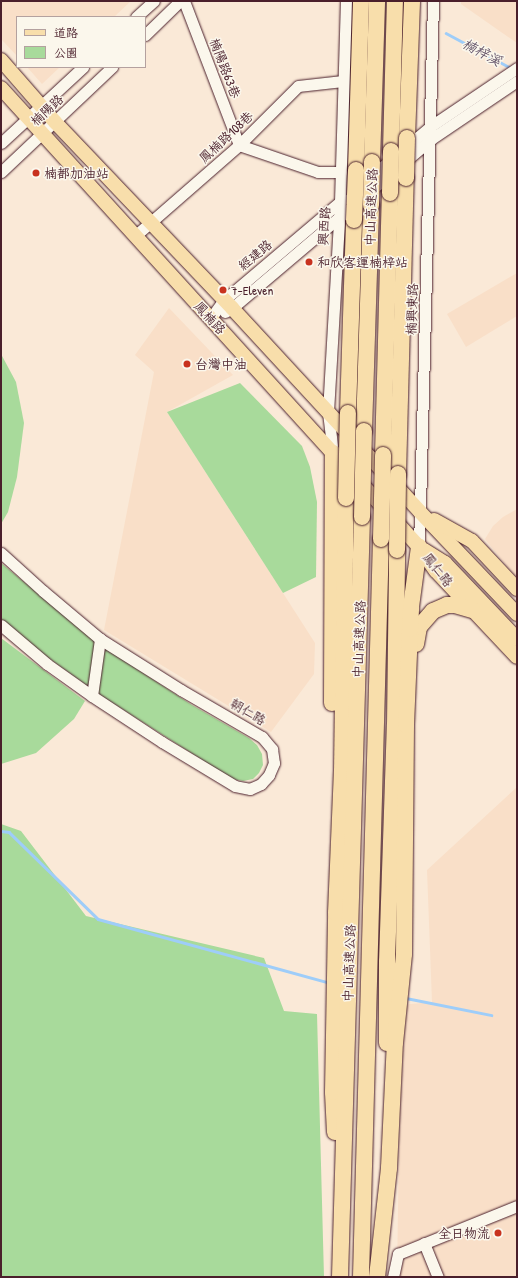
<!DOCTYPE html>
<html>
<head>
<meta charset="utf-8">
<style>
  body { margin:0 }
  #map { position:relative; width:518px; height:1278px; overflow:hidden; background:#fae9d7; font-family:"Patrick Hand","LXGW WenKai TC",sans-serif }
  div>[style] { position:absolute }
  [style*='--x'] { left:calc(var(--x)*1px); top:calc(var(--y)*1px); width:calc(var(--w)*1px); rotate:calc(var(--a)*1deg) }
  .built>* { inset:0; background:#f9dfc8 }
  .green>* { inset:0; background:#a8da9b }
  .stream>* { height:2.5px; margin:-1.25px; padding:0 1.25px; transform-origin:1.25px; border-radius:1.25px; background:#9ecdf9 }
  .roads { filter:drop-shadow(0 0 1px #4a1f2b) drop-shadow(0 0 1px #4a1f2b) }
  .minor>* { height:11px; margin:-5.5px; padding:0 5.5px; transform-origin:5.5px; border-radius:5.5px; background:#fbf7ec }
  .major>* { height:14px; margin:-7px; padding:0 7px; transform-origin:7px; border-radius:7px; background:#f8deab }
  .highway>* { height:16px; margin:-8px; padding:0 8px; transform-origin:8px; border-radius:8px; background:#f8deab }
  .bridges { filter:drop-shadow(0 0 1px #4a1f2b) drop-shadow(0 0 1px #4a1f2b) }
  .highway-bridge>* { height:16px; margin:-8px; padding:0 8px; transform-origin:8px; border-radius:8px; background:#f8deab }
  .dots>* { width:11px; height:11px; translate:-50% -50%; box-sizing:border-box; border:2px solid #fbf7ec; border-radius:50% }
  span { translate:-50% -50%; white-space:nowrap; text-align:center; line-height:1.15; -webkit-text-stroke:3px #fbf7ec; paint-order:stroke }
  .street-label { font-size:13px; color:#4a1f2b }
  .poi-label { font-size:13px; color:#4a1f2b }
  .left { translate:0 -50%; text-align:left }
  .right { translate:-100% -50%; text-align:right }
  .water-label { font-size:14px; color:#635369; font-style:italic }
  .frame { position:absolute; inset:0; border:2px solid #4a1f2b; pointer-events:none }
  .legend { position:absolute; left:16px; top:16px; width:130px; height:52px; box-sizing:border-box; background:#fbf7ec; border:1px solid #b4a19f; margin:0; padding:5px 7px; list-style:none; font-size:12px; color:#4a1f2b }
  .legend li { display:flex; align-items:center; gap:8px; height:20px }
  .legend b { width:20px; border:1px solid #b4a19f }
</style>
</head>
<body>
<div id="map">
  <div class="built">
    <div style="clip-path:polygon(1px 1px,131px 1px,114px 17px,17px 17px,17px 56px,1px 39px)"></div>
    <div style="clip-path:polygon(461px 1px,517px 1px,517px 43px,461px 4px)"></div>
    <div style="clip-path:polygon(27px 67px,60px 67px,42px 84px)"></div>
    <div style="clip-path:polygon(517px 273px,517px 316px,466px 347px,447px 314px)"></div>
    <div style="clip-path:polygon(169px 308px,233px 375px,167px 412px,315px 643px,314px 674px,271px 732px,104px 630px,154px 372px,135px 355px)"></div>
    <div style="clip-path:polygon(517px 509px,517px 579px,485px 539px,493px 526px,503px 517px)"></div>
    <div style="clip-path:polygon(517px 787px,517px 1277px,397px 1277px,401px 1005px,432px 1002px,427px 870px)"></div>
  </div>
  <div class="green">
    <div style="clip-path:polygon(1px 354px,16px 382px,24px 423px,17px 477px,8px 512px,1px 524px)"></div>
    <div style="clip-path:polygon(240px 383px,302px 446px,310px 467px,317px 502px,316px 577px,283px 593px,167px 412px)"></div>
    <div style="clip-path:polygon(1px 563px,96px 641px,89px 687px,47px 657px,1px 619px)"></div>
    <div style="clip-path:polygon(1px 638px,85px 701px,74px 719px,36px 753px,1px 764px)"></div>
    <div style="clip-path:polygon(105px 648px,192px 705px,249px 738px,257px 745px,262px 754px,263px 765px,259px 773px,253px 779px,243px 781px,232px 779px,97px 693px)"></div>
    <div style="clip-path:polygon(1px 824px,21px 831px,86px 916px,264px 958px,284px 1011px,317px 1014px,324px 1277px,1px 1277px)"></div>
  </div>
  <div class="stream">
    <div style="--x:446;--y:33;--w:74;--a:28.3"></div>
    <div style="--x:1;--y:831;--w:8;--a:7"></div>
    <div style="--x:9;--y:832;--w:124;--a:44.3"></div>
    <div style="--x:98;--y:919;--w:241;--a:15.4"></div>
    <div style="--x:406;--y:998;--w:87;--a:11.3"></div>
  </div>
  <div class="roads">
    <div class="minor">
      <div style="--x:184;--y:1;--w:154;--a:69.1"></div>
      <div style="--x:239;--y:145;--w:83;--a:18.9"></div>
      <div style="--x:318;--y:172;--w:23;--a:0"></div>
      <div style="--x:136;--y:17;--w:24;--a:-42"></div>
      <div style="--x:145;--y:35;--w:49;--a:-44.2"></div>
      <div style="--x:1;--y:143;--w:112;--a:-42.8"></div>
      <div style="--x:1;--y:172;--w:153;--a:-43.4"></div>
      <div style="--x:369;--y:178;--w:81;--a:-40"></div>
      <div style="--x:431;--y:126;--w:104;--a:-34"></div>
      <div style="--x:136;--y:235;--w:137;--a:-41.1"></div>
      <div style="--x:239;--y:145;--w:83;--a:-45"></div>
      <div style="--x:298;--y:86;--w:45;--a:-6.3"></div>
      <div style="--x:225;--y:312;--w:8;--a:-30"></div>
      <div style="--x:232;--y:308;--w:261;--a:-40.3"></div>
      <div style="--x:431;--y:139;--w:104;--a:-34"></div>
      <div style="--x:210;--y:319;--w:24;--a:-54"></div>
      <div style="--x:224;--y:300;--w:156;--a:-40.3"></div>
      <div style="--x:333;--y:453;--w:41;--a:-97"></div>
      <div style="--x:328;--y:412;--w:210;--a:-86.7"></div>
      <div style="--x:340;--y:202;--w:201;--a:-88.3"></div>
      <div style="--x:419;--y:547;--w:546;--a:-88.53"></div>
      <div style="--x:1;--y:553;--w:57;--a:42.1"></div>
      <div style="--x:43;--y:591;--w:75;--a:40.1"></div>
      <div style="--x:100;--y:639;--w:96;--a:32.2"></div>
      <div style="--x:181;--y:690;--w:94;--a:30.1"></div>
      <div style="--x:262;--y:737;--w:16;--a:50"></div>
      <div style="--x:272;--y:749;--w:14;--a:82"></div>
      <div style="--x:274;--y:763;--w:13;--a:113"></div>
      <div style="--x:269;--y:775;--w:12;--a:132"></div>
      <div style="--x:261;--y:784;--w:12;--a:156"></div>
      <div style="--x:250;--y:789;--w:15;--a:-169"></div>
      <div style="--x:235;--y:786;--w:85;--a:-148.9"></div>
      <div style="--x:162;--y:742;--w:84;--a:-146.7"></div>
      <div style="--x:92;--y:696;--w:55;--a:-144.6"></div>
      <div style="--x:47;--y:664;--w:60;--a:-139.7"></div>
      <div style="--x:92;--y:696;--w:58;--a:-82"></div>
      <div style="--x:424;--y:1243;--w:37;--a:68"></div>
      <div style="--x:393;--y:1277;--w:24;--a:-78"></div>
      <div style="--x:398;--y:1254;--w:128;--a:-22"></div>
    </div>
    <div class="major">
      <div style="--x:1;--y:60;--w:82;--a:48.9"></div>
      <div style="--x:55;--y:122;--w:257;--a:46.4"></div>
      <div style="--x:232;--y:308;--w:277;--a:47.3"></div>
      <div style="--x:420;--y:512;--w:141;--a:46.4"></div>
      <div style="--x:1;--y:88;--w:504;--a:47.73"></div>
      <div style="--x:359;--y:481;--w:89;--a:47.7"></div>
      <div style="--x:419;--y:547;--w:29;--a:55"></div>
      <div style="--x:436;--y:571;--w:118;--a:46.7"></div>
      <div style="--x:434;--y:520;--w:43;--a:28.9"></div>
      <div style="--x:472;--y:541;--w:66;--a:46.8"></div>
      <div style="--x:424;--y:550;--w:25;--a:32"></div>
      <div style="--x:445;--y:563;--w:105;--a:46.5"></div>
    </div>
    <div class="highway">
      <div style="--x:407;--y:138;--w:137;--a:-87.9"></div>
      <div style="--x:391;--y:151;--w:150;--a:-88.5"></div>
      <div style="--x:372;--y:162;--w:161;--a:-88.2"></div>
      <div style="--x:356;--y:170;--w:169;--a:-88.3"></div>
      <div style="--x:348;--y:413;--w:193;--a:-88.2"></div>
      <div style="--x:364;--y:431;--w:226;--a:-88.2"></div>
      <div style="--x:383;--y:455;--w:262;--a:-88.5"></div>
      <div style="--x:398;--y:474;--w:296;--a:-88.5"></div>
      <div style="--x:416;--y:644;--w:17;--a:-80"></div>
      <div style="--x:419;--y:627;--w:21;--a:-49"></div>
      <div style="--x:433;--y:611;--w:15;--a:-23"></div>
      <div style="--x:447;--y:605;--w:8;--a:0"></div>
      <div style="--x:455;--y:605;--w:18;--a:16"></div>
      <div style="--x:332;--y:703;--w:250;--a:-89.8"></div>
      <div style="--x:387;--y:1043;--w:81;--a:-90"></div>
      <div style="--x:387;--y:962;--w:237;--a:-88.1"></div>
      <div style="--x:395;--y:725;--w:175;--a:-89.3"></div>
      <div style="--x:335;--y:1132;--w:40;--a:-92.9"></div>
      <div style="--x:333;--y:1092;--w:179;--a:-89"></div>
      <div style="--x:336;--y:913;--w:142;--a:-87.6"></div>
      <div style="--x:342;--y:771;--w:273;--a:-89.2"></div>
      <div style="--x:340;--y:1277;--w:760;--a:-88.34"></div>
      <div style="--x:361;--y:1277;--w:738;--a:-88.45"></div>
      <div style="--x:377;--y:1277;--w:110;--a:-83.7"></div>
      <div style="--x:389;--y:1168;--w:125;--a:-87.3"></div>
      <div style="--x:395;--y:1043;--w:89;--a:-84.2"></div>
      <div style="--x:404;--y:954;--w:229;--a:-89.5"></div>
      <div style="--x:406;--y:725;--w:96;--a:-87.6"></div>
      <div style="--x:410;--y:629;--w:22;--a:-87"></div>
      <div style="--x:411;--y:607;--w:61;--a:-82.4"></div>
    </div>
  </div>
  <div class="bridges">
    <div class="highway-bridge">
      <div style="--x:406;--y:178;--w:40;--a:-88.6"></div>
      <div style="--x:390;--y:193;--w:42;--a:-88.6"></div>
      <div style="--x:371;--y:205;--w:43;--a:-88.7"></div>
      <div style="--x:354;--y:220;--w:50;--a:-87.7"></div>
      <div style="--x:346;--y:498;--w:85;--a:-88.7"></div>
      <div style="--x:362;--y:517;--w:86;--a:-88.7"></div>
      <div style="--x:381;--y:539;--w:84;--a:-88.6"></div>
      <div style="--x:397;--y:550;--w:76;--a:-89.2"></div>
    </div>
  </div>
  <div class="dots">
    <div style="left:36px;top:173px;background:#c8321e"></div>
    <div style="left:309px;top:262px;background:#c8321e"></div>
    <div style="left:223px;top:290px;background:#c8321e"></div>
    <div style="left:187px;top:364px;background:#c8321e"></div>
    <div style="left:498px;top:1233px;background:#c8321e"></div>
  </div>
  <div class="street-label">
    <span style="left:225px;top:68px;rotate:69deg">楠陽路63巷</span>
    <span style="left:47px;top:110px;rotate:-43deg">楠陽路</span>
    <span style="left:226px;top:137px;rotate:-43deg">鳳楠路108巷</span>
    <span style="left:371px;top:207px;rotate:-88deg">中山高速公路</span>
    <span style="left:324px;top:226px;rotate:-86deg">興西路</span>
    <span style="left:255px;top:255px;rotate:-40deg">經建路</span>
    <span style="left:412px;top:309px;rotate:-88deg">楠興東路</span>
    <span style="left:210px;top:318px;rotate:47deg">鳳楠路</span>
    <span style="left:438px;top:570px;rotate:51deg">鳳仁路</span>
    <span style="left:359px;top:639px;rotate:-88deg">中山高速公路</span>
    <span style="left:248px;top:712px;rotate:30deg">朝仁路</span>
    <span style="left:349px;top:963px;rotate:-88deg">中山高速公路</span>
  </div>
  <div class="poi-label">
    <span class="left" style="left:44px;top:173px">楠都加油站</span>
    <span class="left" style="left:317px;top:262px">和欣客運楠梓站</span>
    <span class="left" style="left:231px;top:290px">7-Eleven</span>
    <span class="left" style="left:195px;top:364px">台灣中油</span>
    <span class="right" style="left:490px;top:1233px">全日物流</span>
  </div>
  <div class="water-label">
    <span style="left:482px;top:52px;rotate:28deg">楠梓溪</span>
  </div>
  <div class="frame"></div>
  <ul class="legend">
  <li><b style="height:5px;background:#f8deab"></b>道路</li>
  <li><b style="height:11px;background:#a8da9b"></b>公園</li>
  </ul>
</div>
</body>
</html>
